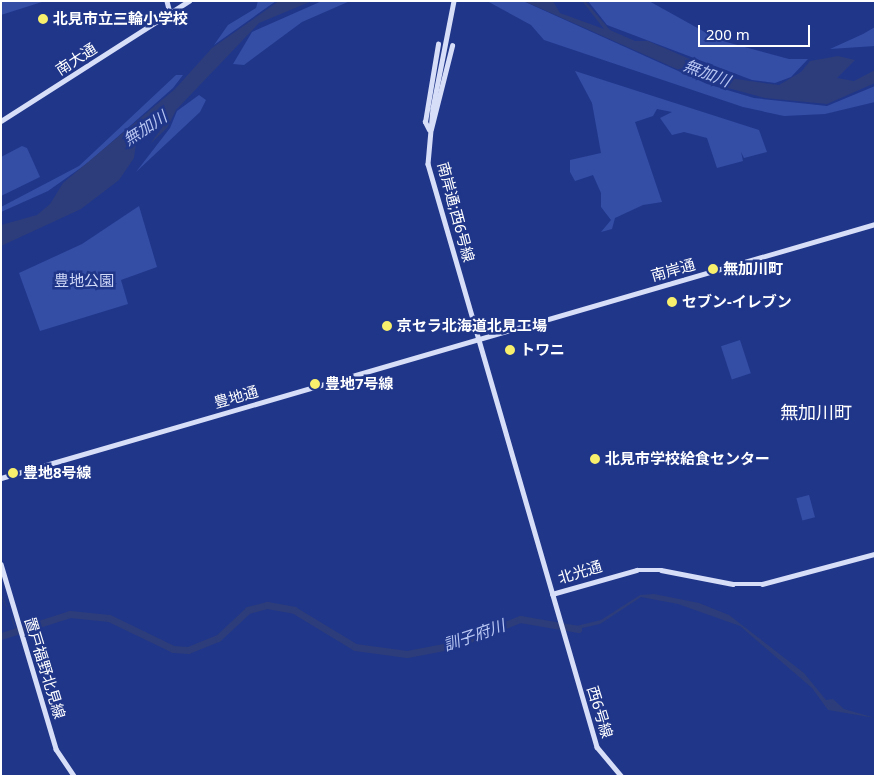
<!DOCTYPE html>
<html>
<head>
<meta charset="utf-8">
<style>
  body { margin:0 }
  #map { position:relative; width:876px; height:777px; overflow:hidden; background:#203689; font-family:"Noto Sans","Noto Sans JP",sans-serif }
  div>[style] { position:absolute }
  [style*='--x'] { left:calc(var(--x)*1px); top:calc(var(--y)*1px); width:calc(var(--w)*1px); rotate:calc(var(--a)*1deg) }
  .green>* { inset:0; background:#344ea6; transform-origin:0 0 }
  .water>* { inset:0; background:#2d3d7b }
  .stream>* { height:1px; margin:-0.5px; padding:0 0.5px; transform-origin:0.5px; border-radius:0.5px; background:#2d3d7b }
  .river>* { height:7px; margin:-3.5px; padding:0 3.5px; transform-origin:3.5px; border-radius:3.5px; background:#2d3d7b }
  .secondary>* { height:4.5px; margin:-2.25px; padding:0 2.25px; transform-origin:2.25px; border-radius:2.25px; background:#d7def8 }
  .dots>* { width:14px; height:14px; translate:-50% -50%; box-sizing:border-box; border:2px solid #203689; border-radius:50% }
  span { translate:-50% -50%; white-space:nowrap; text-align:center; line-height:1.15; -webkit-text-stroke:5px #203689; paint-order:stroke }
  .poi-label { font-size:15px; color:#fff; font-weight:700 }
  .left { translate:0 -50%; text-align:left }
  .street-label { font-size:15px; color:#fff }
  .park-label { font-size:15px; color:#d0d9f8 }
  .water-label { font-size:16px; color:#b7c5f2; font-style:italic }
  .quarter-label { font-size:18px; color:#fff }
  .frame { position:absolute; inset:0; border:2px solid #fff; pointer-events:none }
  .scale { position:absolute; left:698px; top:25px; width:112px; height:22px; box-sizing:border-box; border:2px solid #fff; border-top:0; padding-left:6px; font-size:15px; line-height:18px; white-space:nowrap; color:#fff; -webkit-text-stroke:4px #203689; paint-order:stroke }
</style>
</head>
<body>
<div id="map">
  <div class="green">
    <div style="clip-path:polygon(1px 1px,45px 1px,1px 15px)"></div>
    <div style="clip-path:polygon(258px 1px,276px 1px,214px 45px,228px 25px,256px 8px)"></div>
    <div style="clip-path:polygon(322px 1px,350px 1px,302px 22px,244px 65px,233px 64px,252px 32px)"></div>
    <div style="clip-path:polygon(487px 1px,523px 1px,707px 84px,754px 98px,827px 106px,875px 86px,875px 102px,825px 114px,784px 116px,743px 107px,544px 40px,531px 25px)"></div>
    <div style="clip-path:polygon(588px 1px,649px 1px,719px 40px,789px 59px,808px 59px,791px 77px,775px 83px,752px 80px,607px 25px)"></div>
    <div style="clip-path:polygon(875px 27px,875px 46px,830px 49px,863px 34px)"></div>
    <div style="clip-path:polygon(575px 71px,759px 130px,767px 152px,744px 158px,741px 152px,743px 161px,717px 168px,707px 138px,684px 132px,672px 135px,660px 118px,672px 112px,657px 109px,653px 116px,635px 122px,662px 202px,643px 205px,615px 218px,612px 229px,601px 232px,611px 220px,601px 207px,601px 193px,593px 175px,575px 181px,570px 172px,570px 160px,601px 153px,592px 103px)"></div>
    <div style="clip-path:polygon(176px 75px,183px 75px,173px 88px,89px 162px,48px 191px,1px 212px,1px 207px,79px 166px)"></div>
    <div style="clip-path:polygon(199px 95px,206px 100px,200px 112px,136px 172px,170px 128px,177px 111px)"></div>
    <div style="clip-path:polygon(22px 146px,27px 148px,40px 177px,1px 196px,1px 157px)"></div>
    <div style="clip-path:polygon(139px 206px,157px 267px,121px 280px,128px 304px,40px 331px,19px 273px,82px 244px)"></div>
    <div style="left:740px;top:340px;width:35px;height:20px;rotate:72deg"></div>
    <div style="left:809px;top:495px;width:23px;height:13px;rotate:75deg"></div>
  </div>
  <div class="water">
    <div style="clip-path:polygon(279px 1px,312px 1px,259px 23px,176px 110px,167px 128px,150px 144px,164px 125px,137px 135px,134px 158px,119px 180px,81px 209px,1px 246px,1px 225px,37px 215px,50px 204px,63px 183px,175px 89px,212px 48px)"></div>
    <div style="clip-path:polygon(524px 1px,553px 1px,560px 13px,604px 29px,582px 1px,585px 1px,610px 30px,635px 41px,648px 41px,736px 79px,779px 85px,801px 72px,810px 61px,838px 56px,855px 60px,837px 78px,854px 81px,875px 70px,875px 83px,827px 104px,765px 98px,706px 82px)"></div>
    <div style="clip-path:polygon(654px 594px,699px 603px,729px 615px,804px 673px,826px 700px,833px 699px,844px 709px,875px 718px,828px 710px,812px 688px,740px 626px,678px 604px,641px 597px,600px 624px,569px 631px,568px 628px,601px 620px,640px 595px)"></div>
  </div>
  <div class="stream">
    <div style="--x:1;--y:595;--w:12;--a:66"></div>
    <div style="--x:11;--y:617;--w:15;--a:70"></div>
  </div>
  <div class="river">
    <div style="--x:1;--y:636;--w:72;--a:-17.7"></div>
    <div style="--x:70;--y:614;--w:39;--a:6"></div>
    <div style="--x:109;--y:618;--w:71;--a:25.8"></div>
    <div style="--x:173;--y:649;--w:15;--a:4"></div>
    <div style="--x:188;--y:650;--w:32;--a:-22"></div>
    <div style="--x:218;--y:638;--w:41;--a:-43"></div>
    <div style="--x:248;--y:610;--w:20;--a:-15"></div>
    <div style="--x:267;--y:605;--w:27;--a:10"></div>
    <div style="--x:294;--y:610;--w:71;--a:31.2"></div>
    <div style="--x:355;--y:647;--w:52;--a:7.7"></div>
    <div style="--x:407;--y:654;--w:48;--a:-10.8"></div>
    <div style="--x:454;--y:645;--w:71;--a:-21.5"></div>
    <div style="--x:520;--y:619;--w:59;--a:9.8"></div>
  </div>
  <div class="secondary">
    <div style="--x:167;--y:1;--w:12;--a:76"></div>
    <div style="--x:454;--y:1;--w:109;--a:101.1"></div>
    <div style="--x:433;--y:108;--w:56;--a:95.1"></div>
    <div style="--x:428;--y:164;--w:607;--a:73.83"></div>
    <div style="--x:597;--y:747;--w:38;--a:50"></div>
    <div style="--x:1;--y:121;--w:223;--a:-32.6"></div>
    <div style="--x:431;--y:129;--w:86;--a:-75.8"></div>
    <div style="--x:429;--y:130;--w:9;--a:-117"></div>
    <div style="--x:425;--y:122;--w:79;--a:-80.5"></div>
    <div style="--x:1;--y:478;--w:910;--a:-16.2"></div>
    <div style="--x:1;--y:564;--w:193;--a:73.4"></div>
    <div style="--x:56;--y:749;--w:32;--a:56"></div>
    <div style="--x:552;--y:594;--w:88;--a:-15.8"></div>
    <div style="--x:637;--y:570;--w:24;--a:0"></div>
    <div style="--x:661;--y:570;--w:73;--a:11"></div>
    <div style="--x:733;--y:584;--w:29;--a:0"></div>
    <div style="--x:762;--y:584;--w:117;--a:-14.9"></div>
  </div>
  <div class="dots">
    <div style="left:43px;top:19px;background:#f8ef6c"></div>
    <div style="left:713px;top:269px;background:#f8ef6c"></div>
    <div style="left:672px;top:302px;background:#f8ef6c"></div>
    <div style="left:387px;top:326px;background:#f8ef6c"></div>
    <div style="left:510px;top:350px;background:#f8ef6c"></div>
    <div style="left:315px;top:384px;background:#f8ef6c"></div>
    <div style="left:595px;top:459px;background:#f8ef6c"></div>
    <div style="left:13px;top:473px;background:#f8ef6c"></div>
  </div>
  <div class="poi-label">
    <span class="left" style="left:53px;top:19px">北見市立三輪小学校</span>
    <span class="left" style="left:723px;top:269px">無加川町</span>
    <span class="left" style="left:682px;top:302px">セブン-イレブン</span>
    <span class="left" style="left:397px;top:326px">京セラ北海道北見工場</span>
    <span class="left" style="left:520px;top:350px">トワニ</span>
    <span class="left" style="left:325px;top:384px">豊地7号線</span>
    <span class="left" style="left:605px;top:459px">北見市学校給食センター</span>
    <span class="left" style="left:23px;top:473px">豊地8号線</span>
  </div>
  <div class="street-label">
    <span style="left:76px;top:59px;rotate:-33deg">南大通</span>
    <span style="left:456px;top:212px;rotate:75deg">南岸通;西6号線</span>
    <span style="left:673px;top:270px;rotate:-16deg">南岸通</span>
    <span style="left:236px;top:397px;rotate:-16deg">豊地通</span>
    <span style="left:580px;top:572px;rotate:-17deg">北光通</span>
    <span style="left:45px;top:668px;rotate:73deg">置戸福野北見線</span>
    <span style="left:600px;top:712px;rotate:73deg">西6号線</span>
  </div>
  <div class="park-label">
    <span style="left:84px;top:281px">豊地公園</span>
  </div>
  <div class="water-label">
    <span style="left:707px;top:73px;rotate:21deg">無加川</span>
    <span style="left:145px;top:128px;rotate:-33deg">無加川</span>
    <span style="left:474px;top:635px;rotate:-19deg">訓子府川</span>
  </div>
  <div class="quarter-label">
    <span style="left:816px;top:412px">無加川町</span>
  </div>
  <div class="frame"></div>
  <div class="scale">200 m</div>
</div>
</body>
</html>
